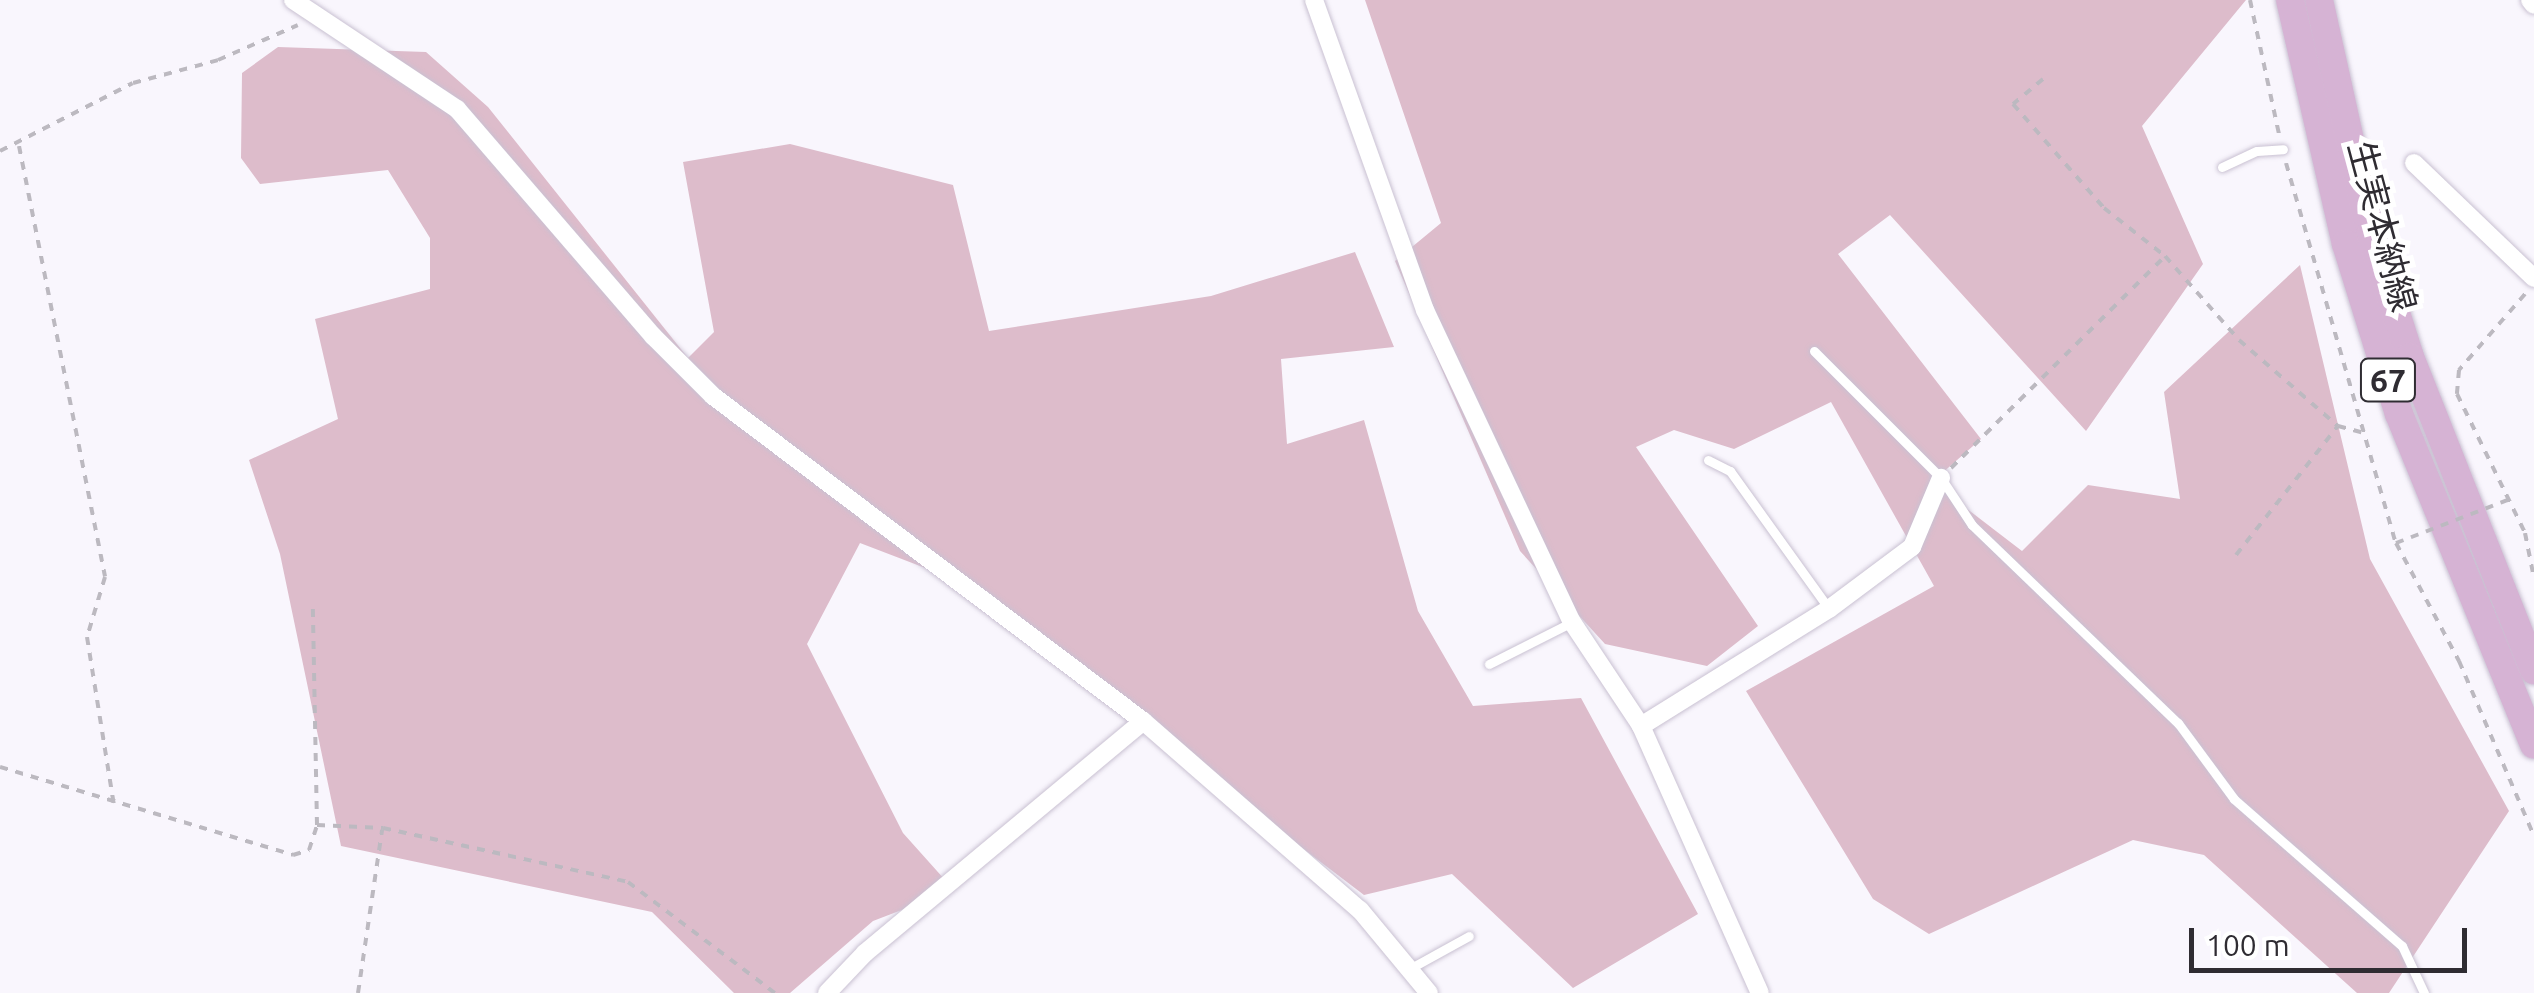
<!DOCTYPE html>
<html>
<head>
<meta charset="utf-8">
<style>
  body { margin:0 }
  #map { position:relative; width:2534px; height:993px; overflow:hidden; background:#f9f6fd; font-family:Ubuntu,"Noto Sans JP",sans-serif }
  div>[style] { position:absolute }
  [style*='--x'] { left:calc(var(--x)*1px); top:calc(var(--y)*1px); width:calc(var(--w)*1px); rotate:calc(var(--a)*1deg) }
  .green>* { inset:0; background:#ddbccb }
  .path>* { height:4px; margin-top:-2px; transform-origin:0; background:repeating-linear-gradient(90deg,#bcb9c0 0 8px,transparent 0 16px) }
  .roads { filter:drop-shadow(0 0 2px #c9c1d2) drop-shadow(0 0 2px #c9c1d2) }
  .lane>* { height:9px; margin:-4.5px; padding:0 4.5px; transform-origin:4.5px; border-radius:4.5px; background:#fff }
  .street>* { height:18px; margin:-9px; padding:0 9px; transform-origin:9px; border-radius:9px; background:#fff }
  .primary>* { height:28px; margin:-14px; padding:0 14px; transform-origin:14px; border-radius:14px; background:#d6b3d4 }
  .path-bridge>* { height:4px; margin-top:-2px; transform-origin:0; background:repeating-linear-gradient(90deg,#bcb9c0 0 8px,transparent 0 16px) }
  span { translate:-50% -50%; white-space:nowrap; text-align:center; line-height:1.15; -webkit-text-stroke:10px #fff; paint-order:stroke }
  .shield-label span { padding:2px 8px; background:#fff; border:2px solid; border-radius:8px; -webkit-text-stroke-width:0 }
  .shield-label { font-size:32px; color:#2f2c32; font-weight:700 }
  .street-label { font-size:35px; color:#2f2c32 }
  .scale { position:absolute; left:2189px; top:928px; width:278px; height:45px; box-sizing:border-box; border:5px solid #2f2c32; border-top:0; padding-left:12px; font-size:30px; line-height:35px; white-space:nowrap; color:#2f2c32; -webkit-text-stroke:8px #fff; paint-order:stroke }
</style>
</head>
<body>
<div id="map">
  <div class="green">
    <div style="clip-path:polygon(1365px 0,2246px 0,2142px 126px,2203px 264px,2086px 431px,1890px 215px,1838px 254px,1981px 439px,1932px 482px,2022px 551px,2088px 485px,2180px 499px,2164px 392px,2300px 265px,2370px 559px,2509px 811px,2389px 993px,2357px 993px,2204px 855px,2133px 840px,1929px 934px,1873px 899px,1746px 691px,1934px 586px,1831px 402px,1734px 449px,1674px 430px,1636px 447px,1758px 626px,1707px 666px,1605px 644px,1520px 551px,1395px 261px,1441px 223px)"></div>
    <div style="clip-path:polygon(278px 47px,426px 52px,488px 107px,688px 358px,714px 332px,683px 162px,790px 144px,953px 185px,989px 331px,1211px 296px,1355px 252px,1394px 347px,1281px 359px,1287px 444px,1364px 420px,1418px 611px,1473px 706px,1581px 698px,1698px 914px,1573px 988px,1452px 874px,1364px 895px,1188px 761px,988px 592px,860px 543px,807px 644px,903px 833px,954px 890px,873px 921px,790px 993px,734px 993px,652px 912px,341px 846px,280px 554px,249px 460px,338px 419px,315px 319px,430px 289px,430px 238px,388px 170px,260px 184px,241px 158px,242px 73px)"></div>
  </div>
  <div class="path">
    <div style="--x:2250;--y:0;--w:137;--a:77.8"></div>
    <div style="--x:2043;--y:79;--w:39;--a:140"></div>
    <div style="--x:2013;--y:104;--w:138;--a:48.8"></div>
    <div style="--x:2104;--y:208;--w:78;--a:38.2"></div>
    <div style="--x:2165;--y:256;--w:112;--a:48.6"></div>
    <div style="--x:2239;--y:340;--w:131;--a:41"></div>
    <div style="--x:2338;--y:426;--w:31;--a:15"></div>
    <div style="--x:19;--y:146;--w:439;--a:78.7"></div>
    <div style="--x:105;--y:577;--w:63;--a:106.7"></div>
    <div style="--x:87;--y:637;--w:170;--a:80.9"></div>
    <div style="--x:0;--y:151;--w:149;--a:-27.1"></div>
    <div style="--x:133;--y:83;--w:88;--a:-15.1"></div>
    <div style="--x:218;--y:60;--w:87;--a:-23.6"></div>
    <div style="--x:2286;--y:163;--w:396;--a:73.9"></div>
    <div style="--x:2396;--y:543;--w:134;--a:61.9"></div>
    <div style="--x:2459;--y:661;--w:190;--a:66.8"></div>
    <div style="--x:2525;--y:294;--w:101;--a:131"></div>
    <div style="--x:2459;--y:370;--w:24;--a:95"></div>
    <div style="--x:2457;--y:394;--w:155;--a:63.9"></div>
    <div style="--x:2525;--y:533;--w:46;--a:78.7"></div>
    <div style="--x:1951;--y:468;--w:301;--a:-44.7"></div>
    <div style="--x:2236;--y:555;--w:164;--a:-51.7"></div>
    <div style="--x:0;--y:767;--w:306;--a:16.7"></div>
    <div style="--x:293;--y:855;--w:17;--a:-17"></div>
    <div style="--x:309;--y:850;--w:26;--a:-72"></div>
    <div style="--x:317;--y:825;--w:217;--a:-91.1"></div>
    <div style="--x:317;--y:825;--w:66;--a:2.6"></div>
    <div style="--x:383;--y:828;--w:251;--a:12.4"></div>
    <div style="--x:628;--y:882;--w:184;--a:37.1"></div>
    <div style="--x:358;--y:993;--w:165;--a:-81.6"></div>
  </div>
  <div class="roads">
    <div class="lane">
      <div style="--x:2222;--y:167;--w:38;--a:-25"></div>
      <div style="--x:2257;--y:151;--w:26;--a:-4"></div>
      <div style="--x:1814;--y:351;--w:180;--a:45"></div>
      <div style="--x:1941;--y:478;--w:56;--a:56.6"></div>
      <div style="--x:1972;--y:525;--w:286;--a:43.9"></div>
      <div style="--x:2178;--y:723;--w:94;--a:53.6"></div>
      <div style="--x:2234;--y:799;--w:223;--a:41.2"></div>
      <div style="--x:2402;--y:946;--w:52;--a:64.9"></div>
      <div style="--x:1708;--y:460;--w:25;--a:27"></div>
      <div style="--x:1730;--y:471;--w:170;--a:54.3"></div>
      <div style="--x:1489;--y:664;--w:93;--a:-26.8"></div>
      <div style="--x:1411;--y:968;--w:66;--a:-28.9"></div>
    </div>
    <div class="street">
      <div style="--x:293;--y:0;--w:197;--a:33.6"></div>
      <div style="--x:457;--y:109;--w:300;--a:49.2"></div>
      <div style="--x:653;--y:336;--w:85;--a:45"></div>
      <div style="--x:713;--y:396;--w:539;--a:37.08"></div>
      <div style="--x:1143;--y:721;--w:288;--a:41.1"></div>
      <div style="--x:1360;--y:910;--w:108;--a:50.3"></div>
      <div style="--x:1314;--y:0;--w:329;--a:70.3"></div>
      <div style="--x:1425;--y:310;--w:345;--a:64.8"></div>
      <div style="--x:1572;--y:622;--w:125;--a:56.4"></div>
      <div style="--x:1641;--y:726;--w:292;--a:66"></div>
      <div style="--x:2530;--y:0;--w:6;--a:51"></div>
      <div style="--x:2414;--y:163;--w:166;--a:43.8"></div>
      <div style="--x:1641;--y:726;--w:221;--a:-31.9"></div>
      <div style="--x:1829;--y:609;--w:104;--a:-36.8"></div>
      <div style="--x:1912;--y:547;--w:75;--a:-67.2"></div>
      <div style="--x:827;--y:993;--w:55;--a:-46.5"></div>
      <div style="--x:865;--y:953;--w:362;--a:-39.8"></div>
    </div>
    <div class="primary">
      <div style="--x:2290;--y:0;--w:250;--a:77.1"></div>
      <div style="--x:2346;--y:244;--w:178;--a:72.7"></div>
      <div style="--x:2399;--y:414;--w:357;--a:67.8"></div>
      <div style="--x:2319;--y:0;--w:240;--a:77.5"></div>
      <div style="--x:2371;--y:234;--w:129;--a:72.4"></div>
      <div style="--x:2410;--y:357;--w:337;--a:68.4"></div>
    </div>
  </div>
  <div class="path-bridge">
    <div style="--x:2396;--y:543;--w:122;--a:-21.1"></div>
  </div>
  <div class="shield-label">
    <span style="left:2388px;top:380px">67</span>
  </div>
  <div class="street-label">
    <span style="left:2383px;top:226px;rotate:75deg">生実本納線</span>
  </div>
  <div class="scale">100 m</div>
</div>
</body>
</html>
